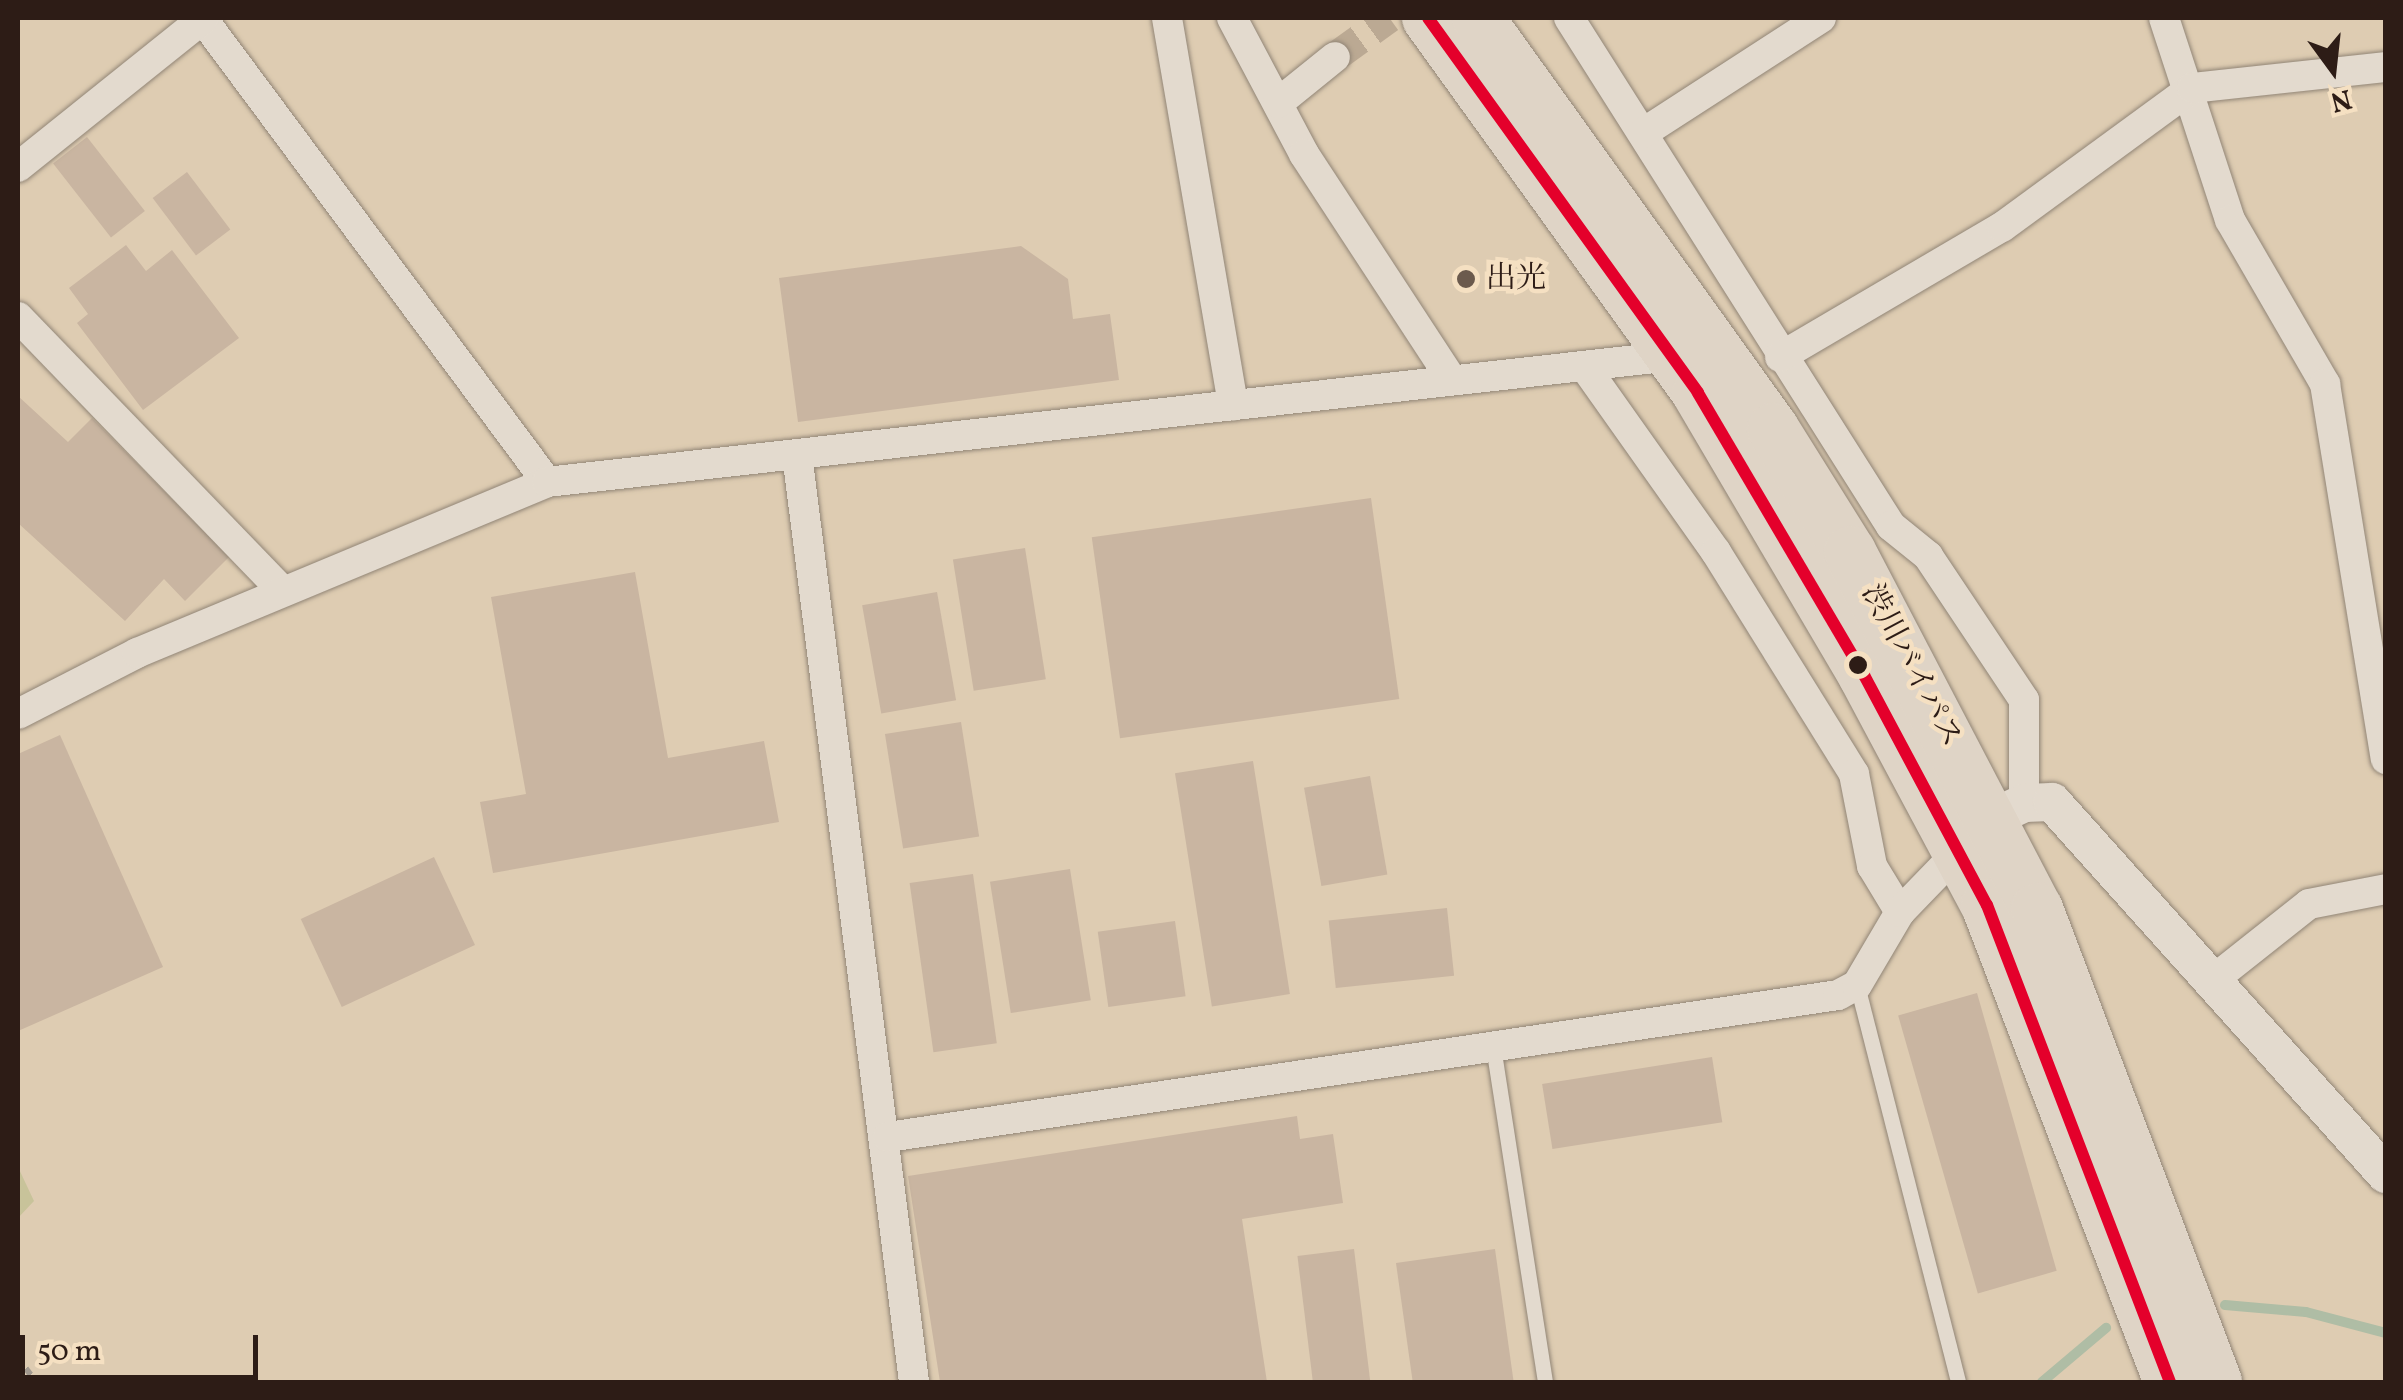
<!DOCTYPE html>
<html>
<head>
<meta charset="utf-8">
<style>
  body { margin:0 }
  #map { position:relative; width:2403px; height:1400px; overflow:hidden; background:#deccb2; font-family:Vollkorn,"Noto Serif JP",serif }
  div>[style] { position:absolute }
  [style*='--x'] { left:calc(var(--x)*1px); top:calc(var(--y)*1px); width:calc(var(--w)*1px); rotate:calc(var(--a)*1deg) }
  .green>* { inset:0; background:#c8c39a }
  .stream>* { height:10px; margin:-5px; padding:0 5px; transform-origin:5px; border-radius:5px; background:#afbda5 }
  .building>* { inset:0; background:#c9b5a1; transform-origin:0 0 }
  .minor-tunnel>* { height:30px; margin-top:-15px; transform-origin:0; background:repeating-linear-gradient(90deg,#bba993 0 30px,transparent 0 45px) }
  .path>* { height:6px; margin-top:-3px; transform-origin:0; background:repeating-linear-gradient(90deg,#a29a90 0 8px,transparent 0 13px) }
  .roads { filter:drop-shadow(0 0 2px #918576) drop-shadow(0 0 2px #918576) }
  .service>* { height:15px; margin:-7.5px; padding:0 7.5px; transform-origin:7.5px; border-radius:7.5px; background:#e3dace }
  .minor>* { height:30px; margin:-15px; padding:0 15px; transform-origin:15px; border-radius:15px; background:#e3dace }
  .tertiary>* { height:38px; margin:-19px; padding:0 19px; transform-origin:19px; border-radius:19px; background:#e3dace }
  .trunk>* { height:52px; margin:-26px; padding:0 26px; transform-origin:26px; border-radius:26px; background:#dfd4c6 }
  .bus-1>* { height:12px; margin:-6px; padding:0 6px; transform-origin:6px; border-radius:6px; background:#e4002b }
  .dots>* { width:28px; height:28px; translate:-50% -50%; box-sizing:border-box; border:5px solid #f5e0c2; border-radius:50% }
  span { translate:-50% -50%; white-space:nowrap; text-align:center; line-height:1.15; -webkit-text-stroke:9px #f5e0c2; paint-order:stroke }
  .poi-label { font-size:30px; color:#2d1c16 }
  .left { translate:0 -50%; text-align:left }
  .street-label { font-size:30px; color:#2d1c16 }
  .frame { position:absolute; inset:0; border:20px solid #2d1c16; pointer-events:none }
  .north { position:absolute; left:2283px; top:20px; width:100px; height:100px; -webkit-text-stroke:8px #f5e0c2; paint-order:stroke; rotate:165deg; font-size:28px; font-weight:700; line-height:40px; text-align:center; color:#2d1c16 }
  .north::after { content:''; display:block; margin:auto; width:35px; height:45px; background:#2d1c16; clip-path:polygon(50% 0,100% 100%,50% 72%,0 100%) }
  .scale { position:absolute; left:20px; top:1335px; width:238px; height:45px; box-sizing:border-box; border:5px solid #2d1c16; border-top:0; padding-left:12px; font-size:30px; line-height:35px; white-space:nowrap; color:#2d1c16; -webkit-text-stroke:8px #f5e0c2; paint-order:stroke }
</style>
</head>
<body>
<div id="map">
  <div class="green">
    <div style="clip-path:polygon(18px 1167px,34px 1201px,18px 1218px,18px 1166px)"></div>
  </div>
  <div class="stream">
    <div style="--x:2225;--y:1305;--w:81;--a:4.9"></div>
    <div style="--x:2306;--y:1312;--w:83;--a:14.7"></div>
    <div style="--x:2042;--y:1382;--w:84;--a:-40.2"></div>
  </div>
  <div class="building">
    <div style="left:87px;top:137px;width:94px;height:43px;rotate:52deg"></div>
    <div style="left:187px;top:172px;width:72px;height:43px;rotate:53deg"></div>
    <div style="clip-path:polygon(126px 245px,146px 271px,172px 250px,239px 338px,143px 410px,77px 323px,88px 314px,69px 288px)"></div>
    <div style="clip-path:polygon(1021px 246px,1068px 279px,1073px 319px,1110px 314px,1119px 380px,798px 422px,779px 278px)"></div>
    <div style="clip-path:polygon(18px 396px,68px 442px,92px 418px,229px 557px,185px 601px,164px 579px,125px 621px,18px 523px)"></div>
    <div style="left:1371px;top:498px;width:203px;height:282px;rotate:82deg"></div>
    <div style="left:1025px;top:548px;width:133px;height:73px;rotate:81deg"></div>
    <div style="clip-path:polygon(635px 572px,668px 758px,764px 741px,779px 822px,493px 873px,480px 802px,526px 794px,491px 597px)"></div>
    <div style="left:937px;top:592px;width:110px;height:76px;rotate:80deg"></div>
    <div style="left:961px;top:722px;width:116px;height:77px;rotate:81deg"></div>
    <div style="clip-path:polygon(60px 735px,163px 967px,18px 1031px,18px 754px)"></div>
    <div style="left:1253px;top:761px;width:236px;height:79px;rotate:81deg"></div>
    <div style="left:1370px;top:776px;width:100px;height:67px;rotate:80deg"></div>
    <div style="left:434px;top:857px;width:97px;height:147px;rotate:65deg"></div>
    <div style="left:1070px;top:869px;width:133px;height:81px;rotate:81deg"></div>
    <div style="left:973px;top:874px;width:171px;height:64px;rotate:82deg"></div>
    <div style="left:1447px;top:908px;width:68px;height:119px;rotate:84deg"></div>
    <div style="left:1175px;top:921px;width:76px;height:78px;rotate:82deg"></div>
    <div style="left:1977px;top:993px;width:289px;height:82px;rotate:74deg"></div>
    <div style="left:1712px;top:1057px;width:66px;height:172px;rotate:81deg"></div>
    <div style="clip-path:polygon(1297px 1116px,1300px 1139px,1333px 1134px,1343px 1203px,1242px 1219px,1267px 1382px,940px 1382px,908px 1176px)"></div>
    <div style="left:1354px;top:1249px;width:134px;height:57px;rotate:83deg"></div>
    <div style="left:1495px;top:1249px;width:134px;height:100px;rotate:82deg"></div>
  </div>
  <div class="minor-tunnel">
    <div style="--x:1335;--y:57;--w:67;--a:-35.8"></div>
  </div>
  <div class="path">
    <div style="--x:18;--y:1358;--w:30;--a:53"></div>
  </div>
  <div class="roads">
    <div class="service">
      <div style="--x:1857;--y:985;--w:410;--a:75.7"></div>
      <div style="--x:1493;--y:1046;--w:340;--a:81.2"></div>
    </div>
    <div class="minor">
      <div style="--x:202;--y:18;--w:578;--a:53.37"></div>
      <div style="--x:1167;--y:18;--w:393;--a:80.3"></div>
      <div style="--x:1232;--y:18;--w:154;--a:62.1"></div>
      <div style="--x:1304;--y:154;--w:270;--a:56.8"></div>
      <div style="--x:1569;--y:18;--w:601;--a:57.63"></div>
      <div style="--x:1891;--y:526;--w:48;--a:39"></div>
      <div style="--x:1928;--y:556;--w:173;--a:56.3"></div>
      <div style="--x:2024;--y:700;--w:103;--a:90"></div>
      <div style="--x:2164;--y:18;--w:213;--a:71.9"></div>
      <div style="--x:2230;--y:220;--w:190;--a:59.9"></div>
      <div style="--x:2325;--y:384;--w:380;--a:80.8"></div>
      <div style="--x:1278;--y:103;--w:73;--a:-38.9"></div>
      <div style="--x:1643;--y:133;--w:212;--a:-32.9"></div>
      <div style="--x:18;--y:167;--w:238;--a:-38.7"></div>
      <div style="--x:18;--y:317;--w:381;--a:46"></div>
      <div style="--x:1780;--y:357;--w:257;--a:-30.4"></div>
      <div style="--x:2002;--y:227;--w:235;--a:-36.2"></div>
      <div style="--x:2192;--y:88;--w:195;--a:-6.2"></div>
      <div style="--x:1585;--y:367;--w:227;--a:54.7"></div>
      <div style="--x:1716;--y:552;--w:261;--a:58.1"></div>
      <div style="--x:1854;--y:774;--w:94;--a:78.9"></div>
      <div style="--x:1872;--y:866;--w:54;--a:58.7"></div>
      <div style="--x:797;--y:454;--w:935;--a:82.81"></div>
      <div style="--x:18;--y:714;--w:134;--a:-27.1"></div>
      <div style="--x:137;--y:653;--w:444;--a:-22.6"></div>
      <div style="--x:547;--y:482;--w:1132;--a:-6.39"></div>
      <div style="--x:2213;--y:980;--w:122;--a:-38.4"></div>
      <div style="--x:2309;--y:904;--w:78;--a:-11"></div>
      <div style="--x:888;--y:1137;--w:961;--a:-8.5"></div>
      <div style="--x:1838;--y:995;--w:21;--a:-28"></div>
      <div style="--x:1857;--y:985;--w:85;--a:-59.5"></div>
      <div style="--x:1900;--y:912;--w:85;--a:-46"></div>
    </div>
    <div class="tertiary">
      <div style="--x:1975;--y:835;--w:24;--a:-45"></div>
      <div style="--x:1992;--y:818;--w:35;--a:-25"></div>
      <div style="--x:2024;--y:803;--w:28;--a:-2"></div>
      <div style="--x:2052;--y:802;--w:500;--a:48.1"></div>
    </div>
    <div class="trunk">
      <div style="--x:1428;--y:18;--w:462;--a:54.2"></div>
      <div style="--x:1698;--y:393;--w:327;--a:59.5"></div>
      <div style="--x:1864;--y:675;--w:261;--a:61.9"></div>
      <div style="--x:1987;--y:905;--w:511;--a:69.01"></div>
      <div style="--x:1478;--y:18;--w:506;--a:54.33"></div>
      <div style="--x:1773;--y:429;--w:145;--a:58"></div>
      <div style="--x:1850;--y:552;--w:403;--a:62.4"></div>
      <div style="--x:2037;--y:909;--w:506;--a:69.27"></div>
    </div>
  </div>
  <div class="bus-1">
    <div style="--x:1428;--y:18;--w:462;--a:54.2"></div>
    <div style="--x:1698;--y:393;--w:327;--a:59.5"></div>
    <div style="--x:1864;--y:675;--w:261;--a:61.9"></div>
    <div style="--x:1987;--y:905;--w:511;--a:69.01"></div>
  </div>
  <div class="dots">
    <div style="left:1466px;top:279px;background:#6b5a4d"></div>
    <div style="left:1858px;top:665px;background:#2d1c16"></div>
  </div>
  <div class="poi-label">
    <span class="left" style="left:1486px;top:279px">出光</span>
  </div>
  <div class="street-label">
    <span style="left:1911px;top:666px;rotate:62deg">渋川バイパス</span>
  </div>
  <div class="frame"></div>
  <div class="north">N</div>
  <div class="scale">50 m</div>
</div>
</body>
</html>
